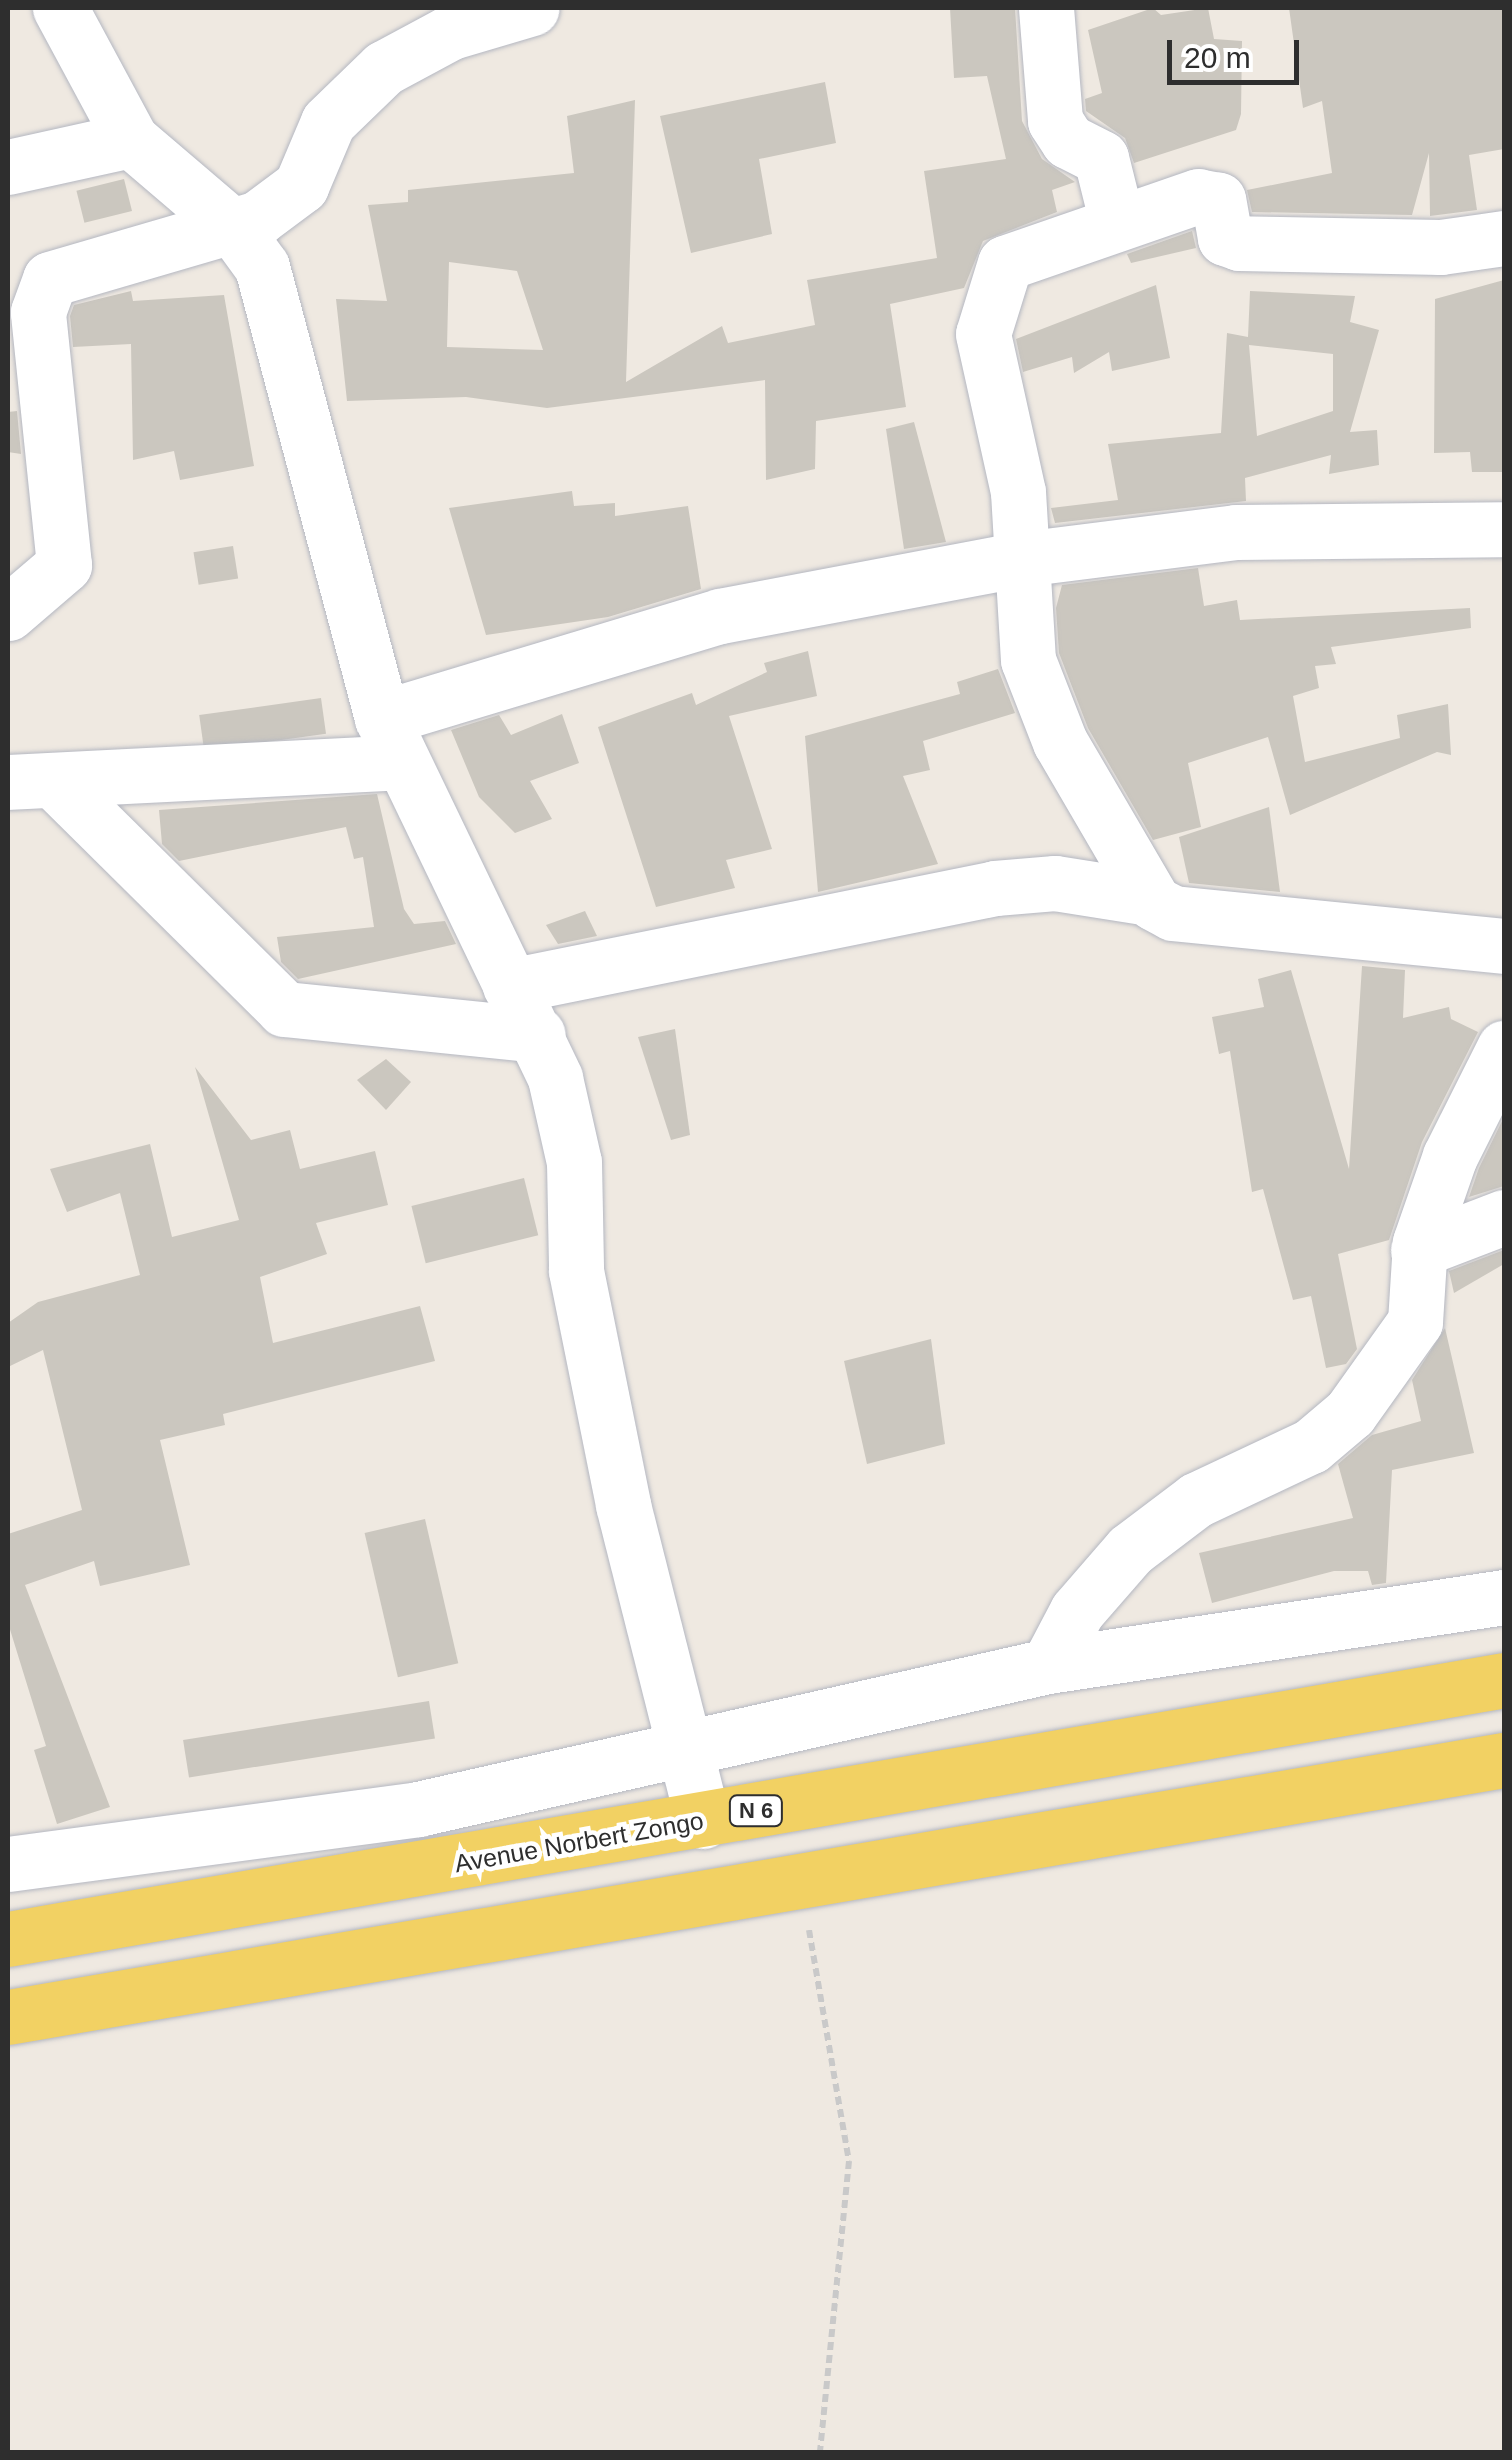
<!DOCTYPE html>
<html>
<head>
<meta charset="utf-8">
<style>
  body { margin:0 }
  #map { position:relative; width:1512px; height:2460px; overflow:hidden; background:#efe9e1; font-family:Helvetica,sans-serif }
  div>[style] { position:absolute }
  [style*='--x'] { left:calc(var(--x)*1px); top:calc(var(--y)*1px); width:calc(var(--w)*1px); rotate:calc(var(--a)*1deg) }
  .building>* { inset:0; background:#cbc7bf; transform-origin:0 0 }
  .path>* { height:6px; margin-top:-3px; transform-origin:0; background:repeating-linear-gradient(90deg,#c9c9c9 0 8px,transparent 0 13px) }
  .roads { filter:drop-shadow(0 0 2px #b4b7c1) drop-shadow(0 0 2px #b4b7c1) }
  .minor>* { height:55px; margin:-27.5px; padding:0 27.5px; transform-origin:27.5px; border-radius:27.5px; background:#fff }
  .major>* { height:55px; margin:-27.5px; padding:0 27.5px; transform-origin:27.5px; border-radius:27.5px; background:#f2d163 }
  span { translate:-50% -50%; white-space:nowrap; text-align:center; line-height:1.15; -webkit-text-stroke:9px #fff; paint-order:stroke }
  .shield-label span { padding:2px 8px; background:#fff; border:2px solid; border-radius:8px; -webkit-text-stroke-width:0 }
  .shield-label { font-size:22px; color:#2e2e2e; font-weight:700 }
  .street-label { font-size:25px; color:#2e2e2e }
  .frame { position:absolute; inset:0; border:10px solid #2e2e2e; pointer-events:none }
  .scale { position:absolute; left:1167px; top:40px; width:132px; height:45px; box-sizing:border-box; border:5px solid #2e2e2e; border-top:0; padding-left:12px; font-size:30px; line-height:35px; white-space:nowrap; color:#2e2e2e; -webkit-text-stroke:8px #fff; paint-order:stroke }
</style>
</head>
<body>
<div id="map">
  <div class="building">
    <div style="clip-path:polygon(evenodd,950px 8px,1015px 8px,1022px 121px,1042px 159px,1075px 182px,1052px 190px,1057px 212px,983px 241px,964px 288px,890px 304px,906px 407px,816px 421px,815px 469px,766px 480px,765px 380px,547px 408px,466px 397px,347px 401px,336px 299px,387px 301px,368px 205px,408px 202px,408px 190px,574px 173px,567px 116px,635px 100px,626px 382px,722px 326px,728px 343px,815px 325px,807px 280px,937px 258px,924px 171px,1006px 159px,987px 76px,954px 78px,950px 8px,449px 262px,517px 271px,543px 350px,447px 347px,449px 262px)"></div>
    <div style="clip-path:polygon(1153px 8px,1161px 15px,1208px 8px,1214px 39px,1242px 41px,1241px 114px,1236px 130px,1134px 163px,1125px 138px,1086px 111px,1085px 99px,1102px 93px,1088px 30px)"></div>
    <div style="clip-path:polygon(1289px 8px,1504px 8px,1504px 149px,1469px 155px,1477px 210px,1430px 216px,1429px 153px,1412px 215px,1252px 212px,1247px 190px,1332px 173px,1322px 101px,1303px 108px)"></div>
    <div style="clip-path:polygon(825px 82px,836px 143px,759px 159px,772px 234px,691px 253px,660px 116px)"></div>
    <div style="left:124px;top:179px;width:33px;height:49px;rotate:76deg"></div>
    <div style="clip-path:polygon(1192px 231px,1196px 248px,1131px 263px,1127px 254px)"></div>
    <div style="clip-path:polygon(1504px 280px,1504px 472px,1472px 472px,1470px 452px,1434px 453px,1435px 299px)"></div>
    <div style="clip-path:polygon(1156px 285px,1170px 358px,1112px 371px,1109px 352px,1074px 373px,1072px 357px,1023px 372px,1016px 339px)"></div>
    <div style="clip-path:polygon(131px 291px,133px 301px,224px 295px,254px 466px,180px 480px,174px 451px,133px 460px,131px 344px,73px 347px,70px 316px,74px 305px)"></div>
    <div style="clip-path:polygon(evenodd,1250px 291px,1355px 296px,1350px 322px,1379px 330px,1350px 432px,1377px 430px,1379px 465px,1329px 474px,1331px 455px,1245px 478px,1246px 501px,1055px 523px,1051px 508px,1118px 500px,1108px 444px,1221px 433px,1227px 333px,1248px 337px,1250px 291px,1249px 345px,1333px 354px,1333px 411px,1257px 436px,1249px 345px)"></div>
    <div style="clip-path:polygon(17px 411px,21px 454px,8px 452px,8px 412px)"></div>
    <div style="clip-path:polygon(914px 422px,946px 542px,904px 549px,886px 429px)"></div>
    <div style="clip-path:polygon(572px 491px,574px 506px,615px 503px,615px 516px,688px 506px,701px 589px,608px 617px,486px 635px,449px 508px)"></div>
    <div style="left:233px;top:546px;width:33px;height:40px;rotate:81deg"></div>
    <div style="clip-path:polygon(1198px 568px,1204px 606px,1237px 600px,1240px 620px,1470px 608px,1471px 628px,1331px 647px,1336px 664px,1315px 666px,1319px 688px,1293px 696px,1305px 762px,1400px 738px,1397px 715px,1448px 704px,1451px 755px,1437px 752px,1290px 815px,1268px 737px,1188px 763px,1201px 827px,1153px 840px,1088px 728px,1059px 653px,1056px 608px,1062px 585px)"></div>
    <div style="clip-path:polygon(808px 651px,817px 696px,729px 716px,772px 849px,726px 860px,735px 888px,656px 907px,598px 727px,692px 693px,696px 705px,767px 672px,764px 663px)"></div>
    <div style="clip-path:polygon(998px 669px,1015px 713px,923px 741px,930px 770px,903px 776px,938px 864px,818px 892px,805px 736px,960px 694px,957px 682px)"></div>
    <div style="left:321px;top:698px;width:36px;height:123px;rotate:82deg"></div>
    <div style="clip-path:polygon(562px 714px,579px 763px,530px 781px,552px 819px,515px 833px,479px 797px,451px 730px,499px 715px,511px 735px)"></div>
    <div style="clip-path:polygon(377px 794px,404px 909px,414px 924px,445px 921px,456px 944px,298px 979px,281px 962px,277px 937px,374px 927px,363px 857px,354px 859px,346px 827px,179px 861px,162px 844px,159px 810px)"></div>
    <div style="clip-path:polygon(1269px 807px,1280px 892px,1189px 883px,1179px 837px)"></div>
    <div style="clip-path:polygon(585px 911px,597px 936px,558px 944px,546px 925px)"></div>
    <div style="clip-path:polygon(1362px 966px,1405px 970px,1403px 1018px,1449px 1007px,1451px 1019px,1478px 1032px,1422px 1142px,1389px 1240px,1338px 1254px,1357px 1349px,1346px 1364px,1326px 1368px,1311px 1296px,1293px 1300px,1263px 1189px,1252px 1192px,1230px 1051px,1219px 1054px,1212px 1017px,1264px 1007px,1258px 979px,1291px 970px,1349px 1169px)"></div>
    <div style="clip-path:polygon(675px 1029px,690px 1135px,671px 1140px,638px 1037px)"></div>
    <div style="clip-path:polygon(386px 1059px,411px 1082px,386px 1110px,357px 1080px)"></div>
    <div style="clip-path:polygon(195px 1067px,251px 1140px,290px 1130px,300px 1169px,375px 1151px,388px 1205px,316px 1223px,327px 1254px,260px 1277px,273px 1343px,420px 1306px,435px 1361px,223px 1414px,225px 1425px,160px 1440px,190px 1565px,100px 1586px,94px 1561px,25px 1585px,110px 1807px,57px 1824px,34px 1750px,46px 1746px,8px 1623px,8px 1534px,82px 1510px,43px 1350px,8px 1367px,8px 1323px,38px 1302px,140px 1275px,120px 1193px,67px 1212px,50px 1169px,150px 1144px,172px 1237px,239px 1220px)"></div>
    <div style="clip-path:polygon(1504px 1117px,1504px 1186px,1469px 1197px,1479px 1168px)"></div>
    <div style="left:524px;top:1178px;width:59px;height:116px;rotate:76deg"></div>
    <div style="clip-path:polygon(1504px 1250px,1504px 1264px,1454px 1293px,1449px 1271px)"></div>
    <div style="clip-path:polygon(1445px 1328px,1474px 1453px,1392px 1470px,1386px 1583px,1372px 1585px,1368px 1571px,1334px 1571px,1212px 1603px,1199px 1553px,1353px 1518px,1338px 1464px,1372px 1435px,1421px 1421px,1412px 1380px)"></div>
    <div style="clip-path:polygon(931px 1339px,945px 1444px,867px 1464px,844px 1361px)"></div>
    <div style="left:425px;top:1519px;width:148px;height:62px;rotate:77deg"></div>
    <div style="left:429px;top:1701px;width:38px;height:249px;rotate:81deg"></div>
  </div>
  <div class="path">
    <div style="--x:809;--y:1930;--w:234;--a:80.2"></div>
    <div style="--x:849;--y:2161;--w:292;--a:95.7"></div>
  </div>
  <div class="roads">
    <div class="minor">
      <div style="--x:60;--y:8;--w:150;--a:61.7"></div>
      <div style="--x:131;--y:140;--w:134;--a:40.5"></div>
      <div style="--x:233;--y:227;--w:49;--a:54.1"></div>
      <div style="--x:262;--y:267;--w:467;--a:75.1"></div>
      <div style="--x:382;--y:718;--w:399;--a:64.3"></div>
      <div style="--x:555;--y:1078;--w:86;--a:77.3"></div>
      <div style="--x:574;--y:1162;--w:109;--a:88.9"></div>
      <div style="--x:576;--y:1271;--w:239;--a:78.6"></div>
      <div style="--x:623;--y:1505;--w:326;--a:75.8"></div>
      <div style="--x:1046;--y:8;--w:113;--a:85.4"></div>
      <div style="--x:1055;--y:121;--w:24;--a:57"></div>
      <div style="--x:1068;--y:141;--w:37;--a:27"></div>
      <div style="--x:1101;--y:158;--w:66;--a:76"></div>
      <div style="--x:8;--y:167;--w:126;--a:-12.4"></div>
      <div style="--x:1504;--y:238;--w:64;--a:171.9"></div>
      <div style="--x:1441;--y:247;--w:202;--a:-178.9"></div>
      <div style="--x:1239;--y:243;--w:15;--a:-160"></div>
      <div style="--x:1225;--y:238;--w:39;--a:-100"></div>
      <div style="--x:1218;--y:200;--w:20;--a:-169"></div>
      <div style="--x:1198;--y:196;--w:204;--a:160.9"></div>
      <div style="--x:1005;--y:263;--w:74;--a:107.2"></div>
      <div style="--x:983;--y:334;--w:162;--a:77.5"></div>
      <div style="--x:1018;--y:492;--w:168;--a:86.6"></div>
      <div style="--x:1028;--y:660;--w:88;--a:68.7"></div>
      <div style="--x:1060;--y:742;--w:186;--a:59.7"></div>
      <div style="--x:1154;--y:903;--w:21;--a:28"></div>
      <div style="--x:1173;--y:913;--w:333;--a:5.7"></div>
      <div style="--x:8;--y:613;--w:74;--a:-40.6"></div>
      <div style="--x:64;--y:565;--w:254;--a:-95.9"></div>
      <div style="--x:38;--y:312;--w:35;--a:-70"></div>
      <div style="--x:50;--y:279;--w:217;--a:-16.3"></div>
      <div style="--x:258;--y:218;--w:54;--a:-36.7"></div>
      <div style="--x:301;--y:186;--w:69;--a:-67.1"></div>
      <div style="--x:328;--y:122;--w:78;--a:-44"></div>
      <div style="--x:384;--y:68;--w:76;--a:-28.2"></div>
      <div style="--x:451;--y:32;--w:84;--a:-16.5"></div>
      <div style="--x:382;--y:718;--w:353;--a:-16.8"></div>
      <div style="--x:720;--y:616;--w:307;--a:-10.7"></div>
      <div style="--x:1022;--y:559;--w:216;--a:-7.2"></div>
      <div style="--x:1236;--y:532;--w:268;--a:-0.6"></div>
      <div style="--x:8;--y:782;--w:394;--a:-2.9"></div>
      <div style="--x:56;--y:783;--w:321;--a:44.7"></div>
      <div style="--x:284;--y:1009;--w:255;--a:5.8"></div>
      <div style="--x:510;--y:986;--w:495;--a:-11.4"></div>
      <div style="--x:995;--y:888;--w:60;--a:-4.8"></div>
      <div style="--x:1055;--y:883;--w:96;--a:9"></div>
      <div style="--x:1418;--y:1250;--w:92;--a:-21"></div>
      <div style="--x:1048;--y:1666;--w:62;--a:-62.2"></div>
      <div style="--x:1077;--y:1611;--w:81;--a:-49"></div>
      <div style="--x:1130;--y:1550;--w:83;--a:-37.1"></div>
      <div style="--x:1196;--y:1500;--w:127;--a:-25.2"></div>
      <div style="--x:1311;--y:1446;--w:51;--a:-40.2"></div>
      <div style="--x:1350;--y:1413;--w:112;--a:-54.5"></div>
      <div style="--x:1415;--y:1322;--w:80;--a:-86.4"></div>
      <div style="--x:1420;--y:1242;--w:91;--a:-70.8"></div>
      <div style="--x:1450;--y:1156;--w:121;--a:-63.4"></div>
      <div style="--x:8;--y:1864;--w:414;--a:-7.6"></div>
      <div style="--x:418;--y:1809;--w:646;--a:-12.79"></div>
      <div style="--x:1048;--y:1666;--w:461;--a:-8.6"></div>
    </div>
    <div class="major">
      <div style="--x:8;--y:1939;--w:1518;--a:-9.82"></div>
      <div style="--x:8;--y:2017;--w:1518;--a:-9.75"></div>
    </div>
  </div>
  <div class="shield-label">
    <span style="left:756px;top:1811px">N 6</span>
  </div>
  <div class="street-label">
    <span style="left:579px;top:1842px;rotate:-10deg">Avenue Norbert Zongo</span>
  </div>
  <div class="frame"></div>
  <div class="scale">20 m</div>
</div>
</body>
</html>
